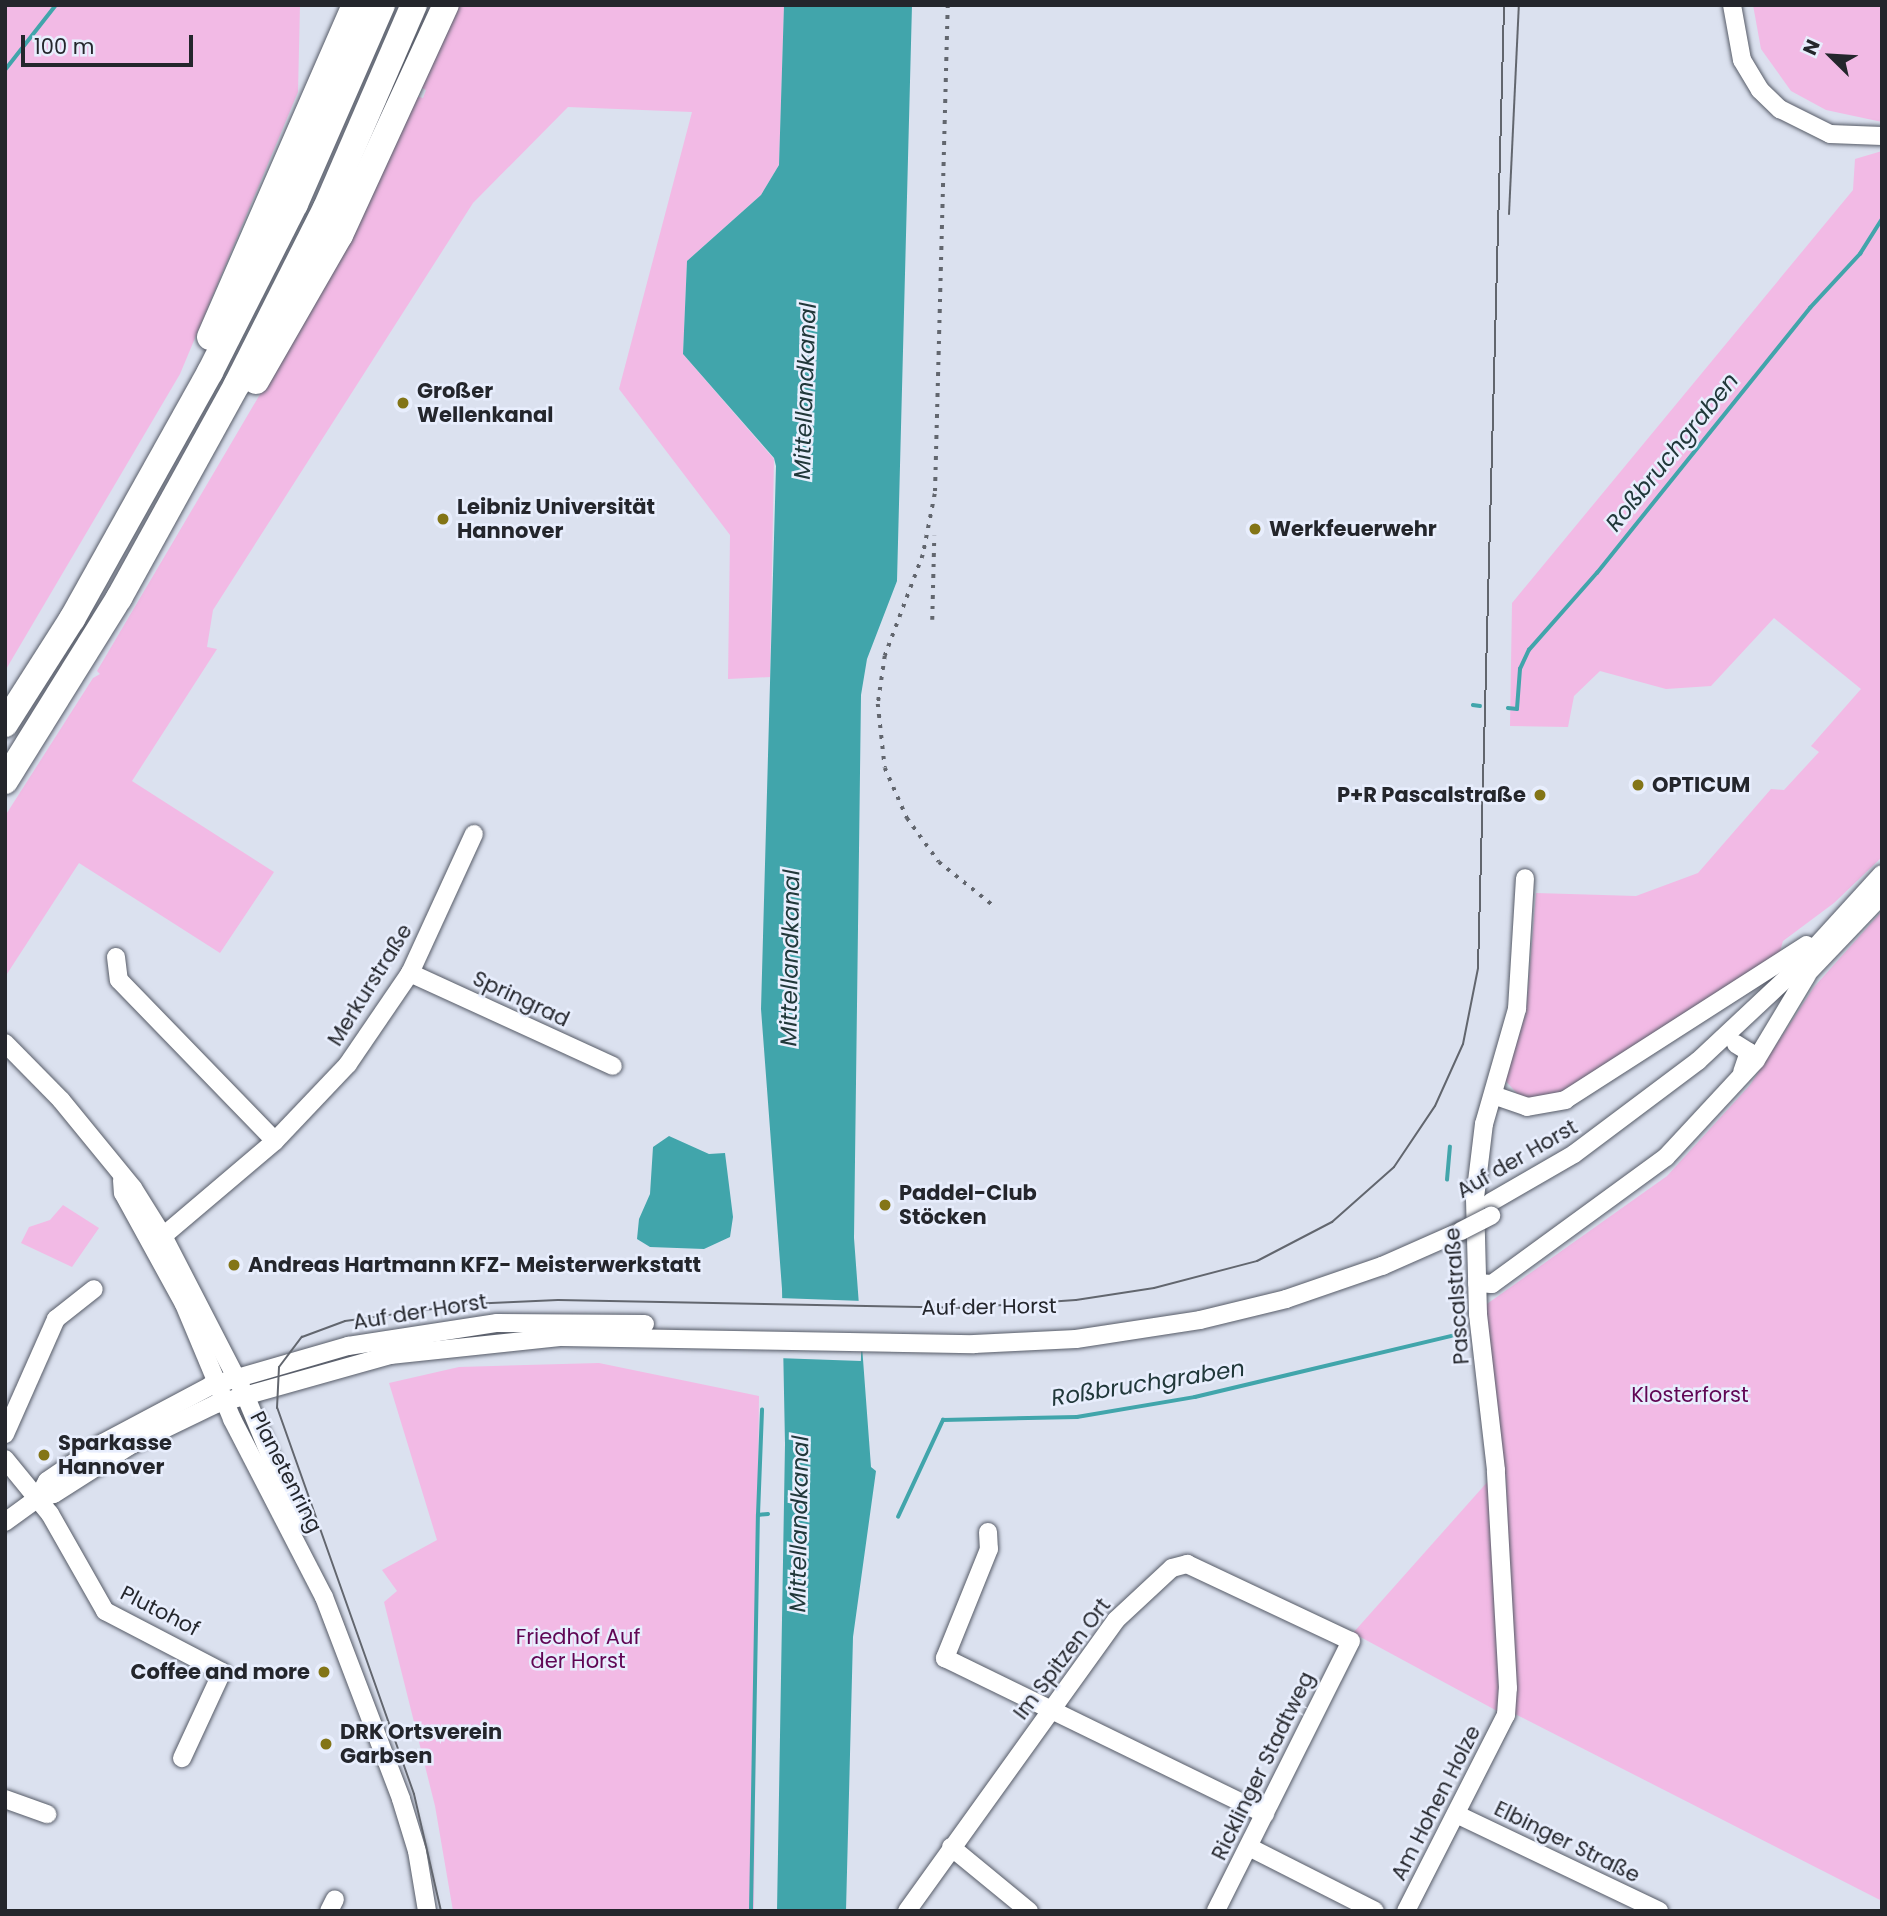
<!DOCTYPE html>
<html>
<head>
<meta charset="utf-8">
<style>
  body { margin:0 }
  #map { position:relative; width:1887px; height:1916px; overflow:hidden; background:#dbe1ef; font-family:Poppins,sans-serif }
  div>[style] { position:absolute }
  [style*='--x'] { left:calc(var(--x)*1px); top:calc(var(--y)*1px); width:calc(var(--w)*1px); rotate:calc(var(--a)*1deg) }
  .green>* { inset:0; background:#f2bae5 }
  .water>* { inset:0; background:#41a5ab }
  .pier>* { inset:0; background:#dbe1ef; transform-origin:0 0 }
  .stream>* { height:3.5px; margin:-1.75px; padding:0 1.75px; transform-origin:1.75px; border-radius:1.75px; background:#41a5ab }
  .roads { filter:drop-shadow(0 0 2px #565b67) drop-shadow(0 0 2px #565b67) }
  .minor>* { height:18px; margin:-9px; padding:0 9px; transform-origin:9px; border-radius:9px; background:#fff }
  .highway>* { height:26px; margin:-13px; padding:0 13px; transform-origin:13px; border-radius:13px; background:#fff }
  .tram>* { height:2px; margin:-1px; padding:0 1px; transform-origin:1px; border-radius:1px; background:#62666e }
  .rail>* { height:3.5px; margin-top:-1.75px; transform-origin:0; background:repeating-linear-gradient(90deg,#62666e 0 3.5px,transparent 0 10.5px) }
  .bridges { filter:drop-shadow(0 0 2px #565b67) drop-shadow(0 0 2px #565b67) }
  .minor-bridge>* { height:18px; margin:-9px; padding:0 9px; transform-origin:9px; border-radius:9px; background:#fff }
  .dots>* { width:19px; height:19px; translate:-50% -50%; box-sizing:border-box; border:4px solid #e8eefd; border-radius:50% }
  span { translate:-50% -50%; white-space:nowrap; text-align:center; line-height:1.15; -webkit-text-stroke:5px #e8eefd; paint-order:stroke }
  .poi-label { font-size:21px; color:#24262c; font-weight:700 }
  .left { translate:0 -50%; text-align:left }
  .right { translate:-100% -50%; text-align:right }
  .street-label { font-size:21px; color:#24262c }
  .park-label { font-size:21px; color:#600654 }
  .water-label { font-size:23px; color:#21383a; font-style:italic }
  .frame { position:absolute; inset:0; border:7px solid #24262c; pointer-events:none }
  .north { position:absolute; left:1796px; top:21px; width:70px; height:70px; -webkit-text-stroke:5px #e8eefd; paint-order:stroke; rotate:294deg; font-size:19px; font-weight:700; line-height:28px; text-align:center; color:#24262c }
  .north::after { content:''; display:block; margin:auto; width:24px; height:32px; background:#24262c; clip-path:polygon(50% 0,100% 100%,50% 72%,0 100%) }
  .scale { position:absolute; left:21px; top:35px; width:172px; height:32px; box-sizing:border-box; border:4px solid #24262c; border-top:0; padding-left:9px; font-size:21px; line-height:24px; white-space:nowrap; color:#24262c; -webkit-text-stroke:5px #e8eefd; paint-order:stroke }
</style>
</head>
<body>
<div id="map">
  <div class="green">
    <div style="clip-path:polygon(5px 5px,300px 5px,298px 92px,180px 374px,5px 671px)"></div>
    <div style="clip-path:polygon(455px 5px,784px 5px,779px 165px,761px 195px,687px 261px,683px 354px,774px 459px,770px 677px,728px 679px,730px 535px,619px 389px,692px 112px,568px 107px,473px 203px,213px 610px,207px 647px,217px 649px,132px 781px,274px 872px,220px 953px,79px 863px,5px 977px,5px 816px,93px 678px,100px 674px,97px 671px,292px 340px,416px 96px,423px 98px,426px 90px,420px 87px)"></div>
    <div style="clip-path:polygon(1753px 5px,1882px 5px,1882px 122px,1826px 110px,1791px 91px,1761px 49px)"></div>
    <div style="clip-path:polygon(1882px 151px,1882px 857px,1834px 903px,1783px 941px,1779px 955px,1551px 1101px,1521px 1098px,1505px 1080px,1526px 1013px,1536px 893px,1636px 896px,1698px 873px,1771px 789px,1784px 790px,1819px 752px,1811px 746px,1861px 689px,1774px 618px,1711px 686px,1666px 689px,1600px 671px,1574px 696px,1568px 727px,1510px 726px,1512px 603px,1853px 190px,1855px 159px)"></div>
    <div style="clip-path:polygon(1882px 911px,1882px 1901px,1515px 1714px,1506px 1480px,1484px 1306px,1667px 1176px,1750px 1085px,1814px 987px)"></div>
    <div style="clip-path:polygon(63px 1205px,99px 1228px,72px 1267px,21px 1243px,29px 1227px,50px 1220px)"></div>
    <div style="clip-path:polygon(599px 1363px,759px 1396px,754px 1911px,453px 1911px,435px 1806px,384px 1602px,397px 1591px,382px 1570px,437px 1540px,389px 1383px,459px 1367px)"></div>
    <div style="clip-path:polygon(1498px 1470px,1499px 1712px,1353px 1633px)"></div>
  </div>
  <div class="water">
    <div style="clip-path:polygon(784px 5px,912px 5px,897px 581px,867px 659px,861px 695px,854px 1238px,871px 1467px,876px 1471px,853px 1637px,846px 1911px,777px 1911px,785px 1444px,782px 1289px,761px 1009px,776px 466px,774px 458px,683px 354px,687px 261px,761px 195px,779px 165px)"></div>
    <div style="clip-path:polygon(669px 1136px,709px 1154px,725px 1153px,733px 1217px,730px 1237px,704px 1249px,650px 1247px,637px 1239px,639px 1219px,650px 1194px,653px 1147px)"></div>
  </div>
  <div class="pier">
    <div style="left:779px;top:1298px;width:84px;height:60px;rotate:2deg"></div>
  </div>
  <div class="stream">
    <div style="--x:5;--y:70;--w:83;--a:-51.9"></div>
    <div style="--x:1473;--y:705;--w:7;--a:8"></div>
    <div style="--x:1508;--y:708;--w:9;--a:6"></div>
    <div style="--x:1517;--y:709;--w:40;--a:-85.7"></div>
    <div style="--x:1520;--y:669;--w:21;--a:-65"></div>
    <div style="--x:1529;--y:650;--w:103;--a:-48.6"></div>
    <div style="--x:1597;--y:573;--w:340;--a:-51.2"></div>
    <div style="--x:1810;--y:308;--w:74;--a:-47.2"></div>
    <div style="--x:1860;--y:254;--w:41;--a:-57.8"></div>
    <div style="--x:1447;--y:1180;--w:33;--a:-85"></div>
    <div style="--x:758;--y:1515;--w:105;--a:-87.8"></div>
    <div style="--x:898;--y:1517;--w:107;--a:-65.1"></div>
    <div style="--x:943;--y:1420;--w:134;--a:-1.3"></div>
    <div style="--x:1077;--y:1417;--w:120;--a:-9.6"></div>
    <div style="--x:1195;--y:1397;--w:271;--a:-13.4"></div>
    <div style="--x:751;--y:1911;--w:396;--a:-89"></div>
    <div style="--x:758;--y:1515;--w:10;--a:-6"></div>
  </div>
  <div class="roads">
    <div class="minor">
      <div style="--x:1732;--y:5;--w:56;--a:79.7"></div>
      <div style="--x:1742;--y:60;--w:35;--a:59"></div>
      <div style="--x:1760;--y:90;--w:28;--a:44"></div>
      <div style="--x:1780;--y:109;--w:56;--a:26.6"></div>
      <div style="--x:1830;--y:134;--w:52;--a:2.2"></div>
      <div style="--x:116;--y:957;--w:23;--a:83"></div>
      <div style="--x:119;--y:980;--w:224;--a:45.9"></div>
      <div style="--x:410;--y:973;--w:223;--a:24.6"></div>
      <div style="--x:1797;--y:984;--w:123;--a:-46.3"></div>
      <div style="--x:5;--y:1043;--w:80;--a:45.5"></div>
      <div style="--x:61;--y:1100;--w:114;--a:50.7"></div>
      <div style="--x:133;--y:1188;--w:57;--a:58"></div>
      <div style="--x:163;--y:1236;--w:181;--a:62.7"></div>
      <div style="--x:246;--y:1397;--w:139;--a:67.5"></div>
      <div style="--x:1736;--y:1044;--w:15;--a:32"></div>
      <div style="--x:1749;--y:1052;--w:21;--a:109"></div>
      <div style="--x:1493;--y:1095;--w:36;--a:19"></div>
      <div style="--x:1527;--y:1107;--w:39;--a:-10"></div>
      <div style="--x:1565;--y:1100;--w:287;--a:-32.7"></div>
      <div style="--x:122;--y:1180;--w:13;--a:86"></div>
      <div style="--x:123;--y:1193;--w:127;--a:61.2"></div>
      <div style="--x:184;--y:1304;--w:125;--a:67.3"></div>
      <div style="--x:232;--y:1419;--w:200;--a:62.7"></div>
      <div style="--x:324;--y:1597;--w:216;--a:69.1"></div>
      <div style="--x:401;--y:1799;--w:54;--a:72.9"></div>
      <div style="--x:417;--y:1851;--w:61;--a:80.5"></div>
      <div style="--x:1491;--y:1202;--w:96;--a:-30"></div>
      <div style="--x:1574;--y:1154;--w:155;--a:-36.9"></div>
      <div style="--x:1698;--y:1061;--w:127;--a:-43.1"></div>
      <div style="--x:1791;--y:974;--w:135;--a:-47.7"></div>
      <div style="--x:156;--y:1242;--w:156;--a:-40.3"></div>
      <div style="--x:275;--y:1141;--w:106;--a:-46.5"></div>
      <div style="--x:348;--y:1064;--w:110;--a:-55.7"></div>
      <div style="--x:410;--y:973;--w:153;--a:-65.3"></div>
      <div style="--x:1477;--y:1283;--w:15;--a:4"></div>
      <div style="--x:1492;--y:1284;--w:215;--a:-36.1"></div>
      <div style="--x:1666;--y:1157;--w:132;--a:-47.1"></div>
      <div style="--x:1756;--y:1060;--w:99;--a:-59"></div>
      <div style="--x:5;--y:1434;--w:126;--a:-66.1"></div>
      <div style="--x:56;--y:1319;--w:48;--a:-38.3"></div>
      <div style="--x:5;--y:1459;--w:71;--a:50.7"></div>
      <div style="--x:50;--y:1514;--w:112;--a:60.4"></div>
      <div style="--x:105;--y:1611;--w:132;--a:27.5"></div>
      <div style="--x:222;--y:1672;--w:95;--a:114.9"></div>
      <div style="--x:38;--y:1498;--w:19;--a:-62"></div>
      <div style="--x:47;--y:1481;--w:68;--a:-34.2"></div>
      <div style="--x:103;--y:1443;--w:121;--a:-28"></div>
      <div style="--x:210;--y:1386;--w:144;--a:-16.2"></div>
      <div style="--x:348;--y:1346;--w:151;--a:-8.8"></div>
      <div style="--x:497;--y:1323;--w:148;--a:0.4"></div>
      <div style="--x:5;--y:1522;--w:41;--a:-36"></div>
      <div style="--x:38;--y:1498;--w:16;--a:-14"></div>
      <div style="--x:54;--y:1494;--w:89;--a:-32.6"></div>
      <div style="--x:129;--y:1446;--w:97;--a:-25.8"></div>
      <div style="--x:216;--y:1404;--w:181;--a:-15.7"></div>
      <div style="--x:390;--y:1355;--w:173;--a:-6"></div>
      <div style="--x:562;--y:1337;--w:412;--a:1"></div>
      <div style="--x:974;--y:1344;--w:102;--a:-2.8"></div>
      <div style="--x:1076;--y:1339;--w:125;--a:-8.7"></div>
      <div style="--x:1200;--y:1320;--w:89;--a:-13.7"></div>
      <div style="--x:1286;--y:1299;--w:102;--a:-19"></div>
      <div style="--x:1382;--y:1266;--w:86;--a:-23.9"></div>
      <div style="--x:988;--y:1532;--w:17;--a:87"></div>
      <div style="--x:989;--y:1549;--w:118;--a:112"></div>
      <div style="--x:945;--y:1658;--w:356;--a:26"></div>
      <div style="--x:5;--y:1799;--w:45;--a:19.7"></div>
      <div style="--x:1456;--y:1814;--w:225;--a:25.5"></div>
      <div style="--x:951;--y:1847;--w:101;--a:39.4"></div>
      <div style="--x:1249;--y:1847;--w:141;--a:26.9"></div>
      <div style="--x:329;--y:1911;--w:13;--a:-63"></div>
      <div style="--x:907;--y:1911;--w:358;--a:-54.3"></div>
      <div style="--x:1116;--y:1620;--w:76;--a:-42.9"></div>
      <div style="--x:1172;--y:1568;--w:16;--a:-15"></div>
      <div style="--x:1187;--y:1564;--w:181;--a:25.2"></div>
      <div style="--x:1351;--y:1641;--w:302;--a:116.6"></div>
      <div style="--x:1406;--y:1911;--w:220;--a:-63"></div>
      <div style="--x:1506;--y:1715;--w:27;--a:-86"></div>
      <div style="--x:1508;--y:1688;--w:218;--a:-93.2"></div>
      <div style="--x:1496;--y:1470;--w:157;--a:-96.6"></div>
      <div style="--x:1478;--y:1314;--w:116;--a:-91.5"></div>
      <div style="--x:1475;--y:1198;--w:75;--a:-83.1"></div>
      <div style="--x:1484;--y:1124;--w:120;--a:-74"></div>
      <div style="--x:1517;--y:1009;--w:131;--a:-86.5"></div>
    </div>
    <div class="highway">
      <div style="--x:210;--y:337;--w:362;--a:-66.4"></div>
      <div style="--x:256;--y:381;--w:168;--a:-60.1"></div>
      <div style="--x:340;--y:235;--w:253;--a:-65.3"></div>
      <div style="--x:5;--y:724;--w:125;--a:-57.5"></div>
      <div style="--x:72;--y:619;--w:283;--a:-60.8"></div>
      <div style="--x:210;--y:372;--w:188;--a:-63.2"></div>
      <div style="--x:295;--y:204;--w:217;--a:-66.4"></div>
      <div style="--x:5;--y:781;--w:216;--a:-58.1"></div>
      <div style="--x:119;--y:598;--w:244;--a:-61.1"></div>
      <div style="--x:237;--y:384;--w:197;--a:-63.2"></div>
      <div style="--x:326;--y:208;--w:221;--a:-66.6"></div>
    </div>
  </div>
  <div class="tram">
    <div style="--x:1509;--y:214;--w:209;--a:-87.3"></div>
    <div style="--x:441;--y:1911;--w:120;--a:-103"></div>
    <div style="--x:414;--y:1794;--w:410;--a:-109.5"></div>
    <div style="--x:277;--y:1408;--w:41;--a:-87.2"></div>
    <div style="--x:279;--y:1367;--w:38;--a:-53"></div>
    <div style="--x:302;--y:1337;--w:46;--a:-20.4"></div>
    <div style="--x:345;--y:1321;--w:125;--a:-7.8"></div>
    <div style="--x:469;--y:1304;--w:89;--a:-2.6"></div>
    <div style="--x:558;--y:1300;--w:402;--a:1.1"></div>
    <div style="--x:960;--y:1308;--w:116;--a:-3.9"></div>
    <div style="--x:1076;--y:1300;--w:79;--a:-8.7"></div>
    <div style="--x:1154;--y:1288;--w:106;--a:-14.7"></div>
    <div style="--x:1257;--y:1261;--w:85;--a:-27.5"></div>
    <div style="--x:1332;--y:1222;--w:83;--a:-41.6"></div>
    <div style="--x:1394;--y:1167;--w:73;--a:-56.1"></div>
    <div style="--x:1435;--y:1106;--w:68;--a:-65.7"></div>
    <div style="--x:1463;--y:1044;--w:77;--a:-78.8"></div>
    <div style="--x:1478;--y:968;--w:963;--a:-88.45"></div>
  </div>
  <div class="rail">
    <div style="--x:948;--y:5;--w:489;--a:91.5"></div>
    <div style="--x:935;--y:494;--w:62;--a:101.1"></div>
    <div style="--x:923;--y:555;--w:108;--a:110.6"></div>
    <div style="--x:885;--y:656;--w:49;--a:98.3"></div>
    <div style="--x:878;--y:704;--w:64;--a:83.8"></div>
    <div style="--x:885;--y:768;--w:55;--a:66.3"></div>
    <div style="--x:907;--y:818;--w:54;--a:54"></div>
    <div style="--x:939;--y:862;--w:72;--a:38.8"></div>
    <div style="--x:932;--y:620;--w:84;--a:-88.6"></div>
  </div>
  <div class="bridges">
    <div class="minor-bridge">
      <div style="--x:1461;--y:1231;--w:34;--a:-27"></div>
    </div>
  </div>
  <div class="dots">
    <div style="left:403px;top:403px;background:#837517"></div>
    <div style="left:443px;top:519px;background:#837517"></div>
    <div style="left:1255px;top:529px;background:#837517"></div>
    <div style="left:1638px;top:785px;background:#837517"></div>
    <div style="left:1540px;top:795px;background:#837517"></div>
    <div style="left:885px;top:1205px;background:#837517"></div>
    <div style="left:234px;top:1265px;background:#837517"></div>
    <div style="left:44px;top:1455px;background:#837517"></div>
    <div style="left:324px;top:1672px;background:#837517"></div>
    <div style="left:326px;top:1744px;background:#837517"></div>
  </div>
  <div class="poi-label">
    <span class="left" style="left:417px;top:403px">Großer<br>Wellenkanal</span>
    <span class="left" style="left:457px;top:519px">Leibniz Universität<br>Hannover</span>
    <span class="left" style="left:1269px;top:529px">Werkfeuerwehr</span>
    <span class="left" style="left:1652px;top:785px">OPTICUM</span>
    <span class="right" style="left:1526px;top:795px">P+R Pascalstraße</span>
    <span class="left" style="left:899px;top:1205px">Paddel-Club<br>Stöcken</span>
    <span class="left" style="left:248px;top:1265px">Andreas Hartmann KFZ- Meisterwerkstatt</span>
    <span class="left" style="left:58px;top:1455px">Sparkasse<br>Hannover</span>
    <span class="right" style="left:310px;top:1672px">Coffee and more</span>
    <span class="left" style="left:340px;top:1744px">DRK Ortsverein<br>Garbsen</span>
  </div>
  <div class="street-label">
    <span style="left:370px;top:985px;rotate:-58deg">Merkurstraße</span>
    <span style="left:521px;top:999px;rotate:25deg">Springrad</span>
    <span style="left:1517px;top:1159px;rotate:-30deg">Auf der Horst</span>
    <span style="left:1457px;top:1296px;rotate:-94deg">Pascalstraße</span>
    <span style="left:989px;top:1307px;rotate:-1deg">Auf der Horst</span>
    <span style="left:420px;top:1312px;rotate:-9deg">Auf der Horst</span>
    <span style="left:286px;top:1472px;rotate:63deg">Planetenring</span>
    <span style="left:160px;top:1611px;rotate:27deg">Plutohof</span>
    <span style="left:1062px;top:1659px;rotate:-53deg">Im Spitzen Ort</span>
    <span style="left:1263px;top:1766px;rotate:-64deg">Ricklinger Stadtweg</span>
    <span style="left:1436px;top:1803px;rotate:-63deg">Am Hohen Holze</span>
    <span style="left:1567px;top:1842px;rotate:26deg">Elbinger Straße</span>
  </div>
  <div class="park-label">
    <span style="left:1690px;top:1395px">Klosterforst</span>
    <span style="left:578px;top:1649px">Friedhof Auf<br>der Horst</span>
  </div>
  <div class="water-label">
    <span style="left:805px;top:391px;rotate:-88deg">Mittellandkanal</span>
    <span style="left:1672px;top:452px;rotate:-51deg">Roßbruchgraben</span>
    <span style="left:790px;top:958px;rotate:-89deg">Mittellandkanal</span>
    <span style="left:1148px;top:1383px;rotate:-9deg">Roßbruchgraben</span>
    <span style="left:799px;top:1524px;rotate:-89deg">Mittellandkanal</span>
  </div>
  <div class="frame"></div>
  <div class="north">N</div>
  <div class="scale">100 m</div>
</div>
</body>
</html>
